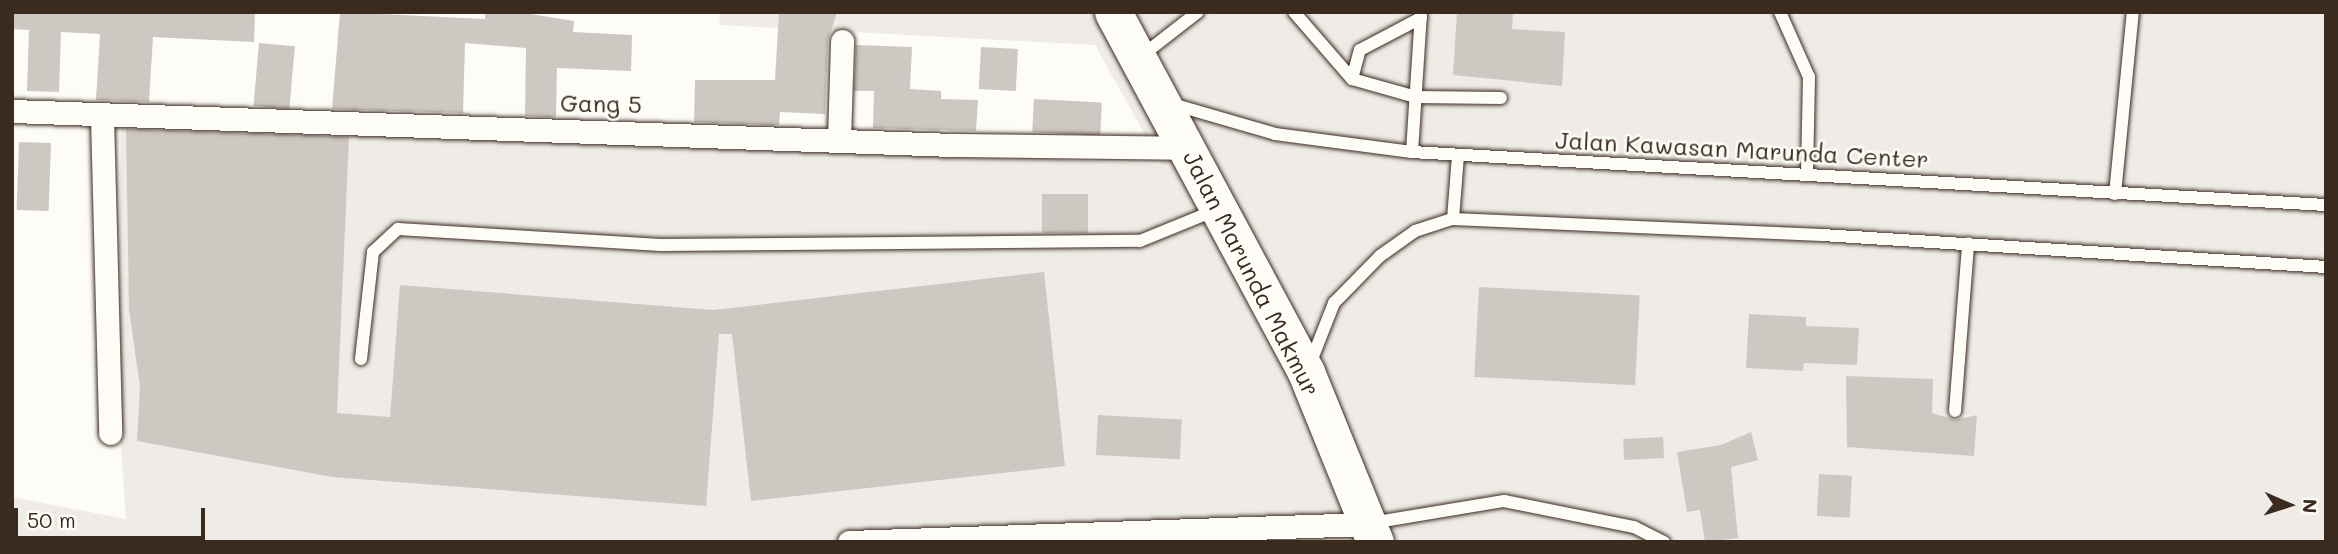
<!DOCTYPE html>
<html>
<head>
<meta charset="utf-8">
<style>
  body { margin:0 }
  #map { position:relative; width:2338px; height:554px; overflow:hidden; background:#fdfcf7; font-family:Mali,sans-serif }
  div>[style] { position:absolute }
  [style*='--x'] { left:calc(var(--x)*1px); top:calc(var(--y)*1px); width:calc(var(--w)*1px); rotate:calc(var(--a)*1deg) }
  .built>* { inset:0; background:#efece7 }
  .building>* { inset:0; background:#cdc8c2; transform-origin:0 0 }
  .roads { filter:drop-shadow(0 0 2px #3b2a1e) drop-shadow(0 0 2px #3b2a1e) }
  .lane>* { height:12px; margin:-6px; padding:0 6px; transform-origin:6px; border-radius:6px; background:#fdfcf7 }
  .street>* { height:23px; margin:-11.5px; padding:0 11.5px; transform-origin:11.5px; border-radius:11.5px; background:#fdfcf7 }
  .primary>* { height:37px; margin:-18.5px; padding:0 18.5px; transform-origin:18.5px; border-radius:18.5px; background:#fdfcf7 }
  span { translate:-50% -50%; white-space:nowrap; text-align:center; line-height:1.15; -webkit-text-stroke:5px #fdfcf7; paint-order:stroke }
  .street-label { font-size:24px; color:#3b2a1e }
  .frame { position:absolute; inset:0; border:14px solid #3b2a1e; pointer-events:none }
  .north { position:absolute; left:2254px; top:470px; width:70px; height:70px; -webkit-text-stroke:5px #fdfcf7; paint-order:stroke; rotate:93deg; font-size:19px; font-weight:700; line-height:28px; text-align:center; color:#3b2a1e }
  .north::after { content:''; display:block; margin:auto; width:24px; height:32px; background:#3b2a1e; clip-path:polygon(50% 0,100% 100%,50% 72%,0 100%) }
  .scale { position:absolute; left:14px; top:508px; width:191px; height:32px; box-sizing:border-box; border:4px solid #3b2a1e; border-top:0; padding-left:9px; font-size:21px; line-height:24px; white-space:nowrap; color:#3b2a1e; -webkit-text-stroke:5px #fdfcf7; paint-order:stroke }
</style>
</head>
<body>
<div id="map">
  <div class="built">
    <div style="clip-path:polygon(719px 12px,2326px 12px,2326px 542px,12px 542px,12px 497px,126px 519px,118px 402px,121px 111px,1162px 165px,1095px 45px,720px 25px)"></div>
  </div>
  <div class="building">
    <div style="clip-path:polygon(12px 12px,255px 12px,254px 42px,153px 37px,149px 102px,96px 100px,100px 34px,61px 32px,59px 92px,27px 91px,29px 30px,12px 29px)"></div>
    <div style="clip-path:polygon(340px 12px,485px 19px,485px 12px,518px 12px,574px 21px,573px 32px,632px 35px,631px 71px,557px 68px,556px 117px,525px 116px,526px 48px,465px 43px,463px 113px,332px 109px)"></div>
    <div style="clip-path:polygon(779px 12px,837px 12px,828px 41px,825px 114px,780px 112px,779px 125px,694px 122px,695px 80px,775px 80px)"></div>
    <div style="clip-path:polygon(1457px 12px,1513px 12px,1512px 29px,1565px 32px,1562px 86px,1453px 75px)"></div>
    <div style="left:259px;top:43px;width:36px;height:63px;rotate:5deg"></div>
    <div style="clip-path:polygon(856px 45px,912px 47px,910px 89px,941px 91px,941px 99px,978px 100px,976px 131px,873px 128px,874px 91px,854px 91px)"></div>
    <div style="left:981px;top:47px;width:37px;height:42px;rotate:3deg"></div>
    <div style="left:1034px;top:99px;width:68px;height:33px;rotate:3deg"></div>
    <div style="clip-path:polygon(126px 129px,349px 137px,337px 413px,390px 417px,400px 285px,713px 310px,1044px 272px,1065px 466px,751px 501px,732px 334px,719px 334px,706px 506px,332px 477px,137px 441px,140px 387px,129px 310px)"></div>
    <div style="left:19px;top:142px;width:32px;height:68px;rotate:2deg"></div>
    <div style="left:1088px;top:194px;width:39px;height:46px;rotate:90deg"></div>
    <div style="left:1479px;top:287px;width:161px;height:90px;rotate:3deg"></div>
    <div style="clip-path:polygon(1749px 314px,1806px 317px,1806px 326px,1859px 328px,1857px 365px,1804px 363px,1803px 371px,1746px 368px)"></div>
    <div style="clip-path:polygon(1846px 376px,1933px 379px,1932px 413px,1955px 420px,1977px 415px,1974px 456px,1847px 447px)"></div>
    <div style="left:1098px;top:415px;width:84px;height:40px;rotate:3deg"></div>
    <div style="clip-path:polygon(1751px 432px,1758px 460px,1731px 467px,1738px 538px,1705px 542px,1700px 510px,1687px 512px,1677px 452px,1721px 445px)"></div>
    <div style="left:1663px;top:437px;width:21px;height:40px;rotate:87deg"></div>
    <div style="left:1819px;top:474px;width:33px;height:42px;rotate:3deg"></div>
  </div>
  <div class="roads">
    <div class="lane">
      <div style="--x:1294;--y:12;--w:89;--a:49.1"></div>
      <div style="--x:1352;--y:79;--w:66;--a:15.7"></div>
      <div style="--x:1416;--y:97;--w:85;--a:0.7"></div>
      <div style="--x:1780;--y:12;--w:71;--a:66"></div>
      <div style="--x:1809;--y:77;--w:97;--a:91.2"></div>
      <div style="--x:1140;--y:57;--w:73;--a:-37.8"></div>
      <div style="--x:1352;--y:79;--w:30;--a:-75"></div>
      <div style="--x:1360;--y:50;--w:69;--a:-27.7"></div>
      <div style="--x:1172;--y:104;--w:107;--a:16.2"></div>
      <div style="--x:1275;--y:134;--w:138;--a:7.5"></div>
      <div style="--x:1412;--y:152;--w:916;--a:3.32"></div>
      <div style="--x:1412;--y:152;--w:140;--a:-86.3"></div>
      <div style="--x:2115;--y:194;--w:183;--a:-84.4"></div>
      <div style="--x:1453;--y:219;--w:64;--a:-85.5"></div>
      <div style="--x:361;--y:359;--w:108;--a:-83.6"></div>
      <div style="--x:373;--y:252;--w:34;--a:-43"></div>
      <div style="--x:398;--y:229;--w:263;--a:3.5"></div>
      <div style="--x:661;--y:245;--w:479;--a:-0.5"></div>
      <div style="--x:1140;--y:241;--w:82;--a:-22.2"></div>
      <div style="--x:1310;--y:364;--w:66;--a:-68.5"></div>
      <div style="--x:1334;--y:303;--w:66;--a:-45.6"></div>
      <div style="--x:1380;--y:256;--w:43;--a:-35.5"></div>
      <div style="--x:1415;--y:231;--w:40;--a:-18"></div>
      <div style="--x:1453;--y:219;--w:369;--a:2.5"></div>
      <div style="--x:1822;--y:235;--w:505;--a:3.63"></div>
      <div style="--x:1955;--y:411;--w:168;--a:-85.5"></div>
      <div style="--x:1371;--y:523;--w:135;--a:-9.4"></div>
      <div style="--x:1504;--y:501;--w:133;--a:11.3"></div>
      <div style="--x:1634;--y:527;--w:34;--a:27"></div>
    </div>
    <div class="street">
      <div style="--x:12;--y:111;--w:940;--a:2.07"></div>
      <div style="--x:951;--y:145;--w:237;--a:0.7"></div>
      <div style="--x:102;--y:117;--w:316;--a:88.5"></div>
      <div style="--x:839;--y:139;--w:98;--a:-88.2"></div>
      <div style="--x:849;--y:542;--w:519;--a:-1.99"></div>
    </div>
    <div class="primary">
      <div style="--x:1113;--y:12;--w:408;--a:61.8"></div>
      <div style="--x:1306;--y:372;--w:183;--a:67.9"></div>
    </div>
  </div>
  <div class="street-label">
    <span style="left:601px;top:103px;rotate:1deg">Gang 5</span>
    <span style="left:1742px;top:149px;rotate:3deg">Jalan Kawasan Marunda Center</span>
    <span style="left:1252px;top:273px;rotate:63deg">Jalan Marunda Makmur</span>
  </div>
  <div class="frame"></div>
  <div class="north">N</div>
  <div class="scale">50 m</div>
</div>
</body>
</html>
